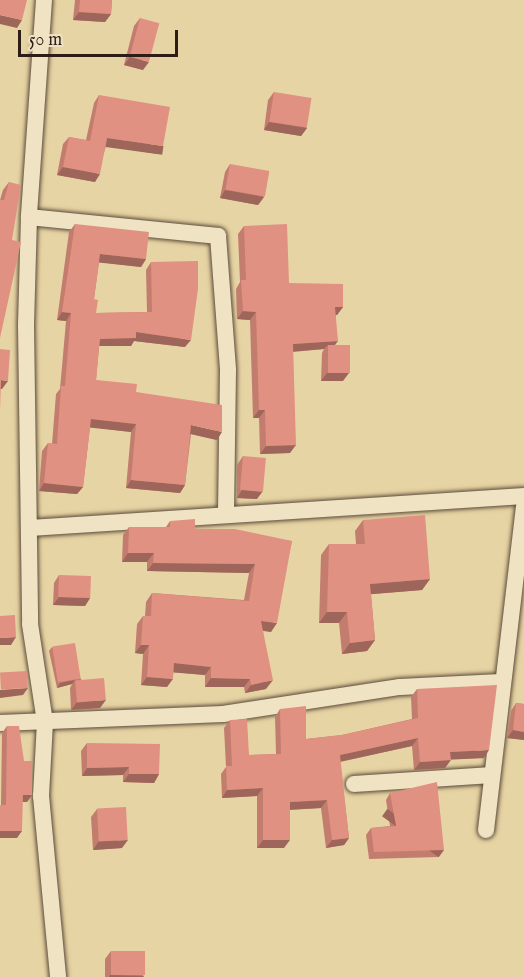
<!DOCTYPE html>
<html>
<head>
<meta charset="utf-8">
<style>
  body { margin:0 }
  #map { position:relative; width:524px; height:977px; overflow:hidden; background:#e7d4a4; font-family:"IM FELL English",serif }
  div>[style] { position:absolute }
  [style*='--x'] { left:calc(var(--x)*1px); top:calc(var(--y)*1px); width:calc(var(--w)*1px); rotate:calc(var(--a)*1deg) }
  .roads { filter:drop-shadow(0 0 2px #5c4b3a) drop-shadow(0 0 2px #5c4b3a) }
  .street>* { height:16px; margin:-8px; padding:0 8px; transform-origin:8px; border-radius:8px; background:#efe3c4 }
  .wall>* { inset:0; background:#c27d6f }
  .shaded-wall>* { inset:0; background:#9e665a; transform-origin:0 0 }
  .building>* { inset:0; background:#e19181; transform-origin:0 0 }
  span { translate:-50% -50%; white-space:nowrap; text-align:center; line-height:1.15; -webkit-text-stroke:4.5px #efe3c4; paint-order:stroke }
  .scale { position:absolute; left:18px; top:30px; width:160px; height:27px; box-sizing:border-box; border:3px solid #2e1d16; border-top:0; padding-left:8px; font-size:18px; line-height:21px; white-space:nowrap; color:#2e1d16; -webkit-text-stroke:4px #efe3c4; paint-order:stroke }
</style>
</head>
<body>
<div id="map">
  <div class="roads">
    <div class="street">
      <div style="--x:44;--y:0;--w:218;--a:94"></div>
      <div style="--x:29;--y:217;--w:109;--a:91.6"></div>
      <div style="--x:26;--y:326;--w:298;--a:89.2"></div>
      <div style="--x:30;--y:624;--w:99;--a:81.3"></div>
      <div style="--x:45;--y:722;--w:74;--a:93.1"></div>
      <div style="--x:41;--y:796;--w:182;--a:84.6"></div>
      <div style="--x:29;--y:217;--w:190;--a:5.7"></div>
      <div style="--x:218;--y:236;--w:134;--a:85.7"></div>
      <div style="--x:228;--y:370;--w:145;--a:90.8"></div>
      <div style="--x:30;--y:528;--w:495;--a:-3.7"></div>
      <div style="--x:0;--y:723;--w:223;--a:-2.3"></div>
      <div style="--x:223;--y:714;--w:179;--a:-8.7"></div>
      <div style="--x:400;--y:687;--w:101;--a:-2.8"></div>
      <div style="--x:354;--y:784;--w:138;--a:-3.7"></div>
      <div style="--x:486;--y:830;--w:326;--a:-83.3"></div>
    </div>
  </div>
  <div class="wall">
    <div style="clip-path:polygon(75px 0,112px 0,111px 14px,105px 22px,73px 20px)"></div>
    <div style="clip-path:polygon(140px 18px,143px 70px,124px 65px,134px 26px)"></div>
    <div style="clip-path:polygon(274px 92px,307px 128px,301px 136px,264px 130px,268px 100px)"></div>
    <div style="clip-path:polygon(99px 95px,158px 154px,106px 146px,95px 182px,57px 175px,63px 144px,69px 137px,86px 140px,94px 103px)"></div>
    <div style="clip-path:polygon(230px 164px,264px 197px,258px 205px,220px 198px,225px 172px)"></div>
    <div style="clip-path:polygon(9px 182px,12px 240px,0 200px,3px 190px)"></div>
    <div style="clip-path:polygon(75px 224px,146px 259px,141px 267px,99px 262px,94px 299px,96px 313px,147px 312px,146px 270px,151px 262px,185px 347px,134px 341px,131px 346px,99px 346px,96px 380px,136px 392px,217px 440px,191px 434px,185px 485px,180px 493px,126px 488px,131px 432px,90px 427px,83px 487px,77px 494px,39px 491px,42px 451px,48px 443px,52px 444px,56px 394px,60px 389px,66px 321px,57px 320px,69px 232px)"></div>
    <div style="clip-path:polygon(244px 226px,289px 283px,343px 307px,337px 315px,336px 315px,335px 345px,343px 381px,321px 381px,322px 353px,324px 349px,293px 352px,290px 453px,260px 454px,259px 418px,253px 418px,250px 320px,237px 319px,236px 289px,240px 282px,238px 234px)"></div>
    <div style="clip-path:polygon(243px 456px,257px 499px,237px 498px,237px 465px)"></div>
    <div style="clip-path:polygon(363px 520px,430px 579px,422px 590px,371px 594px,375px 640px,367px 651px,342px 654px,339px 623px,319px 623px,321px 555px,329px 544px,356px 544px,355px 531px)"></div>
    <div style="clip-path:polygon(170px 521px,195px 529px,292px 541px,271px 632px,263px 631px,266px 689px,245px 693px,244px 687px,205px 687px,205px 675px,173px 672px,167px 687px,141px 685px,143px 654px,135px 653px,137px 624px,143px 616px,145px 616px,146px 602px,152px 593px,244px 600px,249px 573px,147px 571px,147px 562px,122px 562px,123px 535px,129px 527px,166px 527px)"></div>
    <div style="clip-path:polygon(59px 575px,90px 598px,85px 606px,53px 605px,54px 583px)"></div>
    <div style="clip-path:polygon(52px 647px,81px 679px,100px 708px,71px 710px,70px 688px,72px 684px,57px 688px,49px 651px)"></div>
    <div style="clip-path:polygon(417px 689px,484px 758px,451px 759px,445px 768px,414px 770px,412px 746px,340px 762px,349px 838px,344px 845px,326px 848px,321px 808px,290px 810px,284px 848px,257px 848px,257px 796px,222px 798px,221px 774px,226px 767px,224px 728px,230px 720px,249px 755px,276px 754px,275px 717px,280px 709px,306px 739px,342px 735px,412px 719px,411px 697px)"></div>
    <div style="clip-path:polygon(516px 703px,524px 704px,524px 740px,507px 738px,511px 711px)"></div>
    <div style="clip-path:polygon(7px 726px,24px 761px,32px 795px,27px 802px,22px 802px,17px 838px,1px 805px,2px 733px)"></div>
    <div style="clip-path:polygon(87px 743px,159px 774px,154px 783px,123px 782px,123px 775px,82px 776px,81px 751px)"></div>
    <div style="clip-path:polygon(390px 793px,439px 857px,369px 859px,366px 835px,371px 828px,390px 826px,386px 800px)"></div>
    <div style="clip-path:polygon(97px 809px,122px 848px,93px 850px,91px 817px)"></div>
    <div style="clip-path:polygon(111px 951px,144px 976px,143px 977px,105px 977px,105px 959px)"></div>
  </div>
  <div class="shaded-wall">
    <div style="clip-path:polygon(79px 12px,111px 14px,105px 22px,73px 20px)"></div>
    <div style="clip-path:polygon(0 15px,22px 20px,17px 28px,0 24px)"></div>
    <div style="clip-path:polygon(130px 57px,149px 62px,143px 70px,124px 65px)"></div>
    <div style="clip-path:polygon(269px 122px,307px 128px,301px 136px,264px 130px)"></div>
    <div style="left:107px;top:138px;width:57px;height:9px;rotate:8deg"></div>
    <div style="clip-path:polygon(63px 167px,100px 174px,95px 182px,57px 175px)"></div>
    <div style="clip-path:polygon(225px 190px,264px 197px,258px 205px,220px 198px)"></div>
    <div style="clip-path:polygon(100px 254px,146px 259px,141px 267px,94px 262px)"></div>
    <div style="clip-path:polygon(335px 307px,343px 307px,337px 315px,329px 315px)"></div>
    <div style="clip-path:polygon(243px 311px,256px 312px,250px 320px,237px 319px)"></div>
    <div style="clip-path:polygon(62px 312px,71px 313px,66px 321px,57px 320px)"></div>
    <div style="clip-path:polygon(136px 332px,191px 340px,185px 347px,134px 341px,131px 346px,94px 346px,100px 339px)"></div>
    <div style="clip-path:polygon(338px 341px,332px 349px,328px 345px,324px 349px,287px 352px,293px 344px)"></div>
    <div style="clip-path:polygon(327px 373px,349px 373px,343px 381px,321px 381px)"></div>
    <div style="clip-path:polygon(1px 380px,8px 381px,2px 389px,0 389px)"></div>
    <div style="clip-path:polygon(259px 410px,265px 410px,259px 418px,253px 418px)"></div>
    <div style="clip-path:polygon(91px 419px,136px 424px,131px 432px,85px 427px)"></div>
    <div style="clip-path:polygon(191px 425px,222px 432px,217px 440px,186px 433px)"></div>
    <div style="clip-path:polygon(296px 445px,290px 453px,260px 454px,266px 446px)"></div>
    <div style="clip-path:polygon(131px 480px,185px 485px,180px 493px,126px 488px)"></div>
    <div style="clip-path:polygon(44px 483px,83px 487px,77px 494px,39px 491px)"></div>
    <div style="clip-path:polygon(242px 490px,263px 491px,257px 499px,237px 498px)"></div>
    <div style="clip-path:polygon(128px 553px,154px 553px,147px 562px,122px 562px)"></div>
    <div style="clip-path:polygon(153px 563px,255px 564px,249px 573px,147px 571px)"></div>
    <div style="clip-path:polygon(430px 579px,422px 590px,362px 595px,370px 584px)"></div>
    <div style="clip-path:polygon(59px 597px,90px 598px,85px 606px,53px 605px)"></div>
    <div style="clip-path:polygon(327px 612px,347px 612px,339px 623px,319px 623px)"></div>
    <div style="clip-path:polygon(261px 621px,277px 623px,271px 632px,255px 629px)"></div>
    <div style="clip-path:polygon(16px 637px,11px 645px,0 645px,0 638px)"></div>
    <div style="clip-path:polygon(375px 640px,367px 651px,342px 654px,350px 643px)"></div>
    <div style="clip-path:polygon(141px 645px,149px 645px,143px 654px,135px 653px)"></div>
    <div style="clip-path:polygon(174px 663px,211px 667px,205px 675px,168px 672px)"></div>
    <div style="clip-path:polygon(147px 677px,173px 679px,167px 687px,141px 685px)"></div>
    <div style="clip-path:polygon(211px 678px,250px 679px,244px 687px,205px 687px)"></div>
    <div style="clip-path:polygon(75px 680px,72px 684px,57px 688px,60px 683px)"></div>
    <div style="clip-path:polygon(273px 680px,266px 689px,245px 693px,251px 685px)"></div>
    <div style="clip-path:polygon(28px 688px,23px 695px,0 698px,0 690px)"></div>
    <div style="clip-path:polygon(106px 700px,100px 708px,71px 710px,77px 702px)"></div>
    <div style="clip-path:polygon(513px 730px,524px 732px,524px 740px,507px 738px)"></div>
    <div style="clip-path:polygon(418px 738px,412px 746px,334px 763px,340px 755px)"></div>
    <div style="clip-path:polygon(489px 750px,484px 758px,444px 760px,450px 752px)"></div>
    <div style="clip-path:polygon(451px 760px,445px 768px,414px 770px,420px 762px)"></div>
    <div style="clip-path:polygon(129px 767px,123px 775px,82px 776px,87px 768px)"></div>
    <div style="clip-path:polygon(129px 774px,159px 774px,154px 783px,123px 782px)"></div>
    <div style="clip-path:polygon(263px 788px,257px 796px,222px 798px,227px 790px)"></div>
    <div style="clip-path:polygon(23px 795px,32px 795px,27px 802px,18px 802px)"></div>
    <div style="clip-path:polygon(327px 800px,321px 808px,284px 810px,290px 802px)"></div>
    <div style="clip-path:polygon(0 831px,22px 831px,17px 838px,0 838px)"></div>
    <div style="clip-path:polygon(349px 838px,344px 845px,326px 848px,332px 840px)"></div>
    <div style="clip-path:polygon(128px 840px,122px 848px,93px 850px,99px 841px)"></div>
    <div style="clip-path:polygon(263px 840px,290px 840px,284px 848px,257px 848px)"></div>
    <div style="left:444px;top:850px;width:9px;height:70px;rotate:126deg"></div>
    <div style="clip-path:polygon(110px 975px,144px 976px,143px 977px,109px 977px)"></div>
  </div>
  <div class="building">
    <div style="clip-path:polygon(0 0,27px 0,22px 20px,0 15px)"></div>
    <div style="clip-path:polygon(80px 0,112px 0,111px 14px,79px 12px)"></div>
    <div style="left:140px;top:18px;width:20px;height:40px;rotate:15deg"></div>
    <div style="left:274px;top:92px;width:38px;height:30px;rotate:9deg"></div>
    <div style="clip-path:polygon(99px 95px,170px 107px,163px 146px,107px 138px,100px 174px,63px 167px,69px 137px,90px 141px)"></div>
    <div style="left:230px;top:164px;width:40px;height:26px;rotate:10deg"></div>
    <div style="clip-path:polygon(9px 182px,21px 185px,12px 240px,21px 242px,0 338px,0 200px,4px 200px)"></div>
    <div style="clip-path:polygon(75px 224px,149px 232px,146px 259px,100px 254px,94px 299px,98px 300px,96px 313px,152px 312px,151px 262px,198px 261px,198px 289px,191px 340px,136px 332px,136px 338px,100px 339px,96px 380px,137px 384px,136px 392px,222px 405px,222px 432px,191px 425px,185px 485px,131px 480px,136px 424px,91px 419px,83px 487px,44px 483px,48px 443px,57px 444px,61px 386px,65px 386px,71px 313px,62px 312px)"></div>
    <div style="clip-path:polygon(287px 224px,289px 283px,343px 284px,343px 307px,335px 307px,338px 341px,293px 344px,296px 445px,266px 446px,265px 410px,259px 410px,256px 312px,243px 311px,241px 280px,246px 280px,244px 226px)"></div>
    <div style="left:328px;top:345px;width:22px;height:28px"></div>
    <div style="clip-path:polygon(0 349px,10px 350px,8px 381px,1px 380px,0 411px)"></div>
    <div style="left:243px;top:456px;width:23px;height:34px;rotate:5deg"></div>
    <div style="clip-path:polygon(425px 515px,430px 579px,370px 584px,375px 640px,350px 643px,347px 612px,327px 612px,329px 544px,365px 544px,363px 520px)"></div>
    <div style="clip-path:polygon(195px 519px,195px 529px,235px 529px,292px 541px,277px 623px,261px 621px,273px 680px,251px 685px,250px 679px,211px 678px,211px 667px,174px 663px,173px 679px,147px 677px,149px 645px,141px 645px,143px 616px,151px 616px,152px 593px,249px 601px,255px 564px,153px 563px,154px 553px,128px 553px,129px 527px,170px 527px,170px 521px)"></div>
    <div style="left:59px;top:575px;width:32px;height:22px;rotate:2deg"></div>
    <div style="clip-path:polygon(0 613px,0 616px,15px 615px,16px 637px,0 638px)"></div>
    <div style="left:75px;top:643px;width:36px;height:23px;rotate:81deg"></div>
    <div style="left:27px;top:671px;width:17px;height:27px;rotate:87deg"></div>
    <div style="left:104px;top:678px;width:22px;height:29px;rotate:85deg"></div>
    <div style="clip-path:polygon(497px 685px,489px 750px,450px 752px,451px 760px,420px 762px,418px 738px,340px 755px,349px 838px,332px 840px,327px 800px,290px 802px,290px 840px,263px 840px,263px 788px,227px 790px,226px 766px,232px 766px,230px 720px,247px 719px,249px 755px,281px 754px,280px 709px,306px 706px,306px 739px,342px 735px,418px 718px,417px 689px)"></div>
    <div style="clip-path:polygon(516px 703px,524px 704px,524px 732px,513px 730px)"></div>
    <div style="clip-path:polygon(7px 726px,19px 726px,24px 761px,32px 761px,32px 795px,23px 795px,22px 831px,0 831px,0 805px,6px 805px)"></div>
    <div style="clip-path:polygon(87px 743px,160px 744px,159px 774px,129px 774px,129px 767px,87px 768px)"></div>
    <div style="clip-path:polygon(437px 782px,444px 850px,374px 852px,371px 828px,396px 826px,390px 793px)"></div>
    <div style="left:126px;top:807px;width:33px;height:29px;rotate:87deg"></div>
    <div style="left:111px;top:951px;width:34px;height:24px"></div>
  </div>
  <div class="scale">50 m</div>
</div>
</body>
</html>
